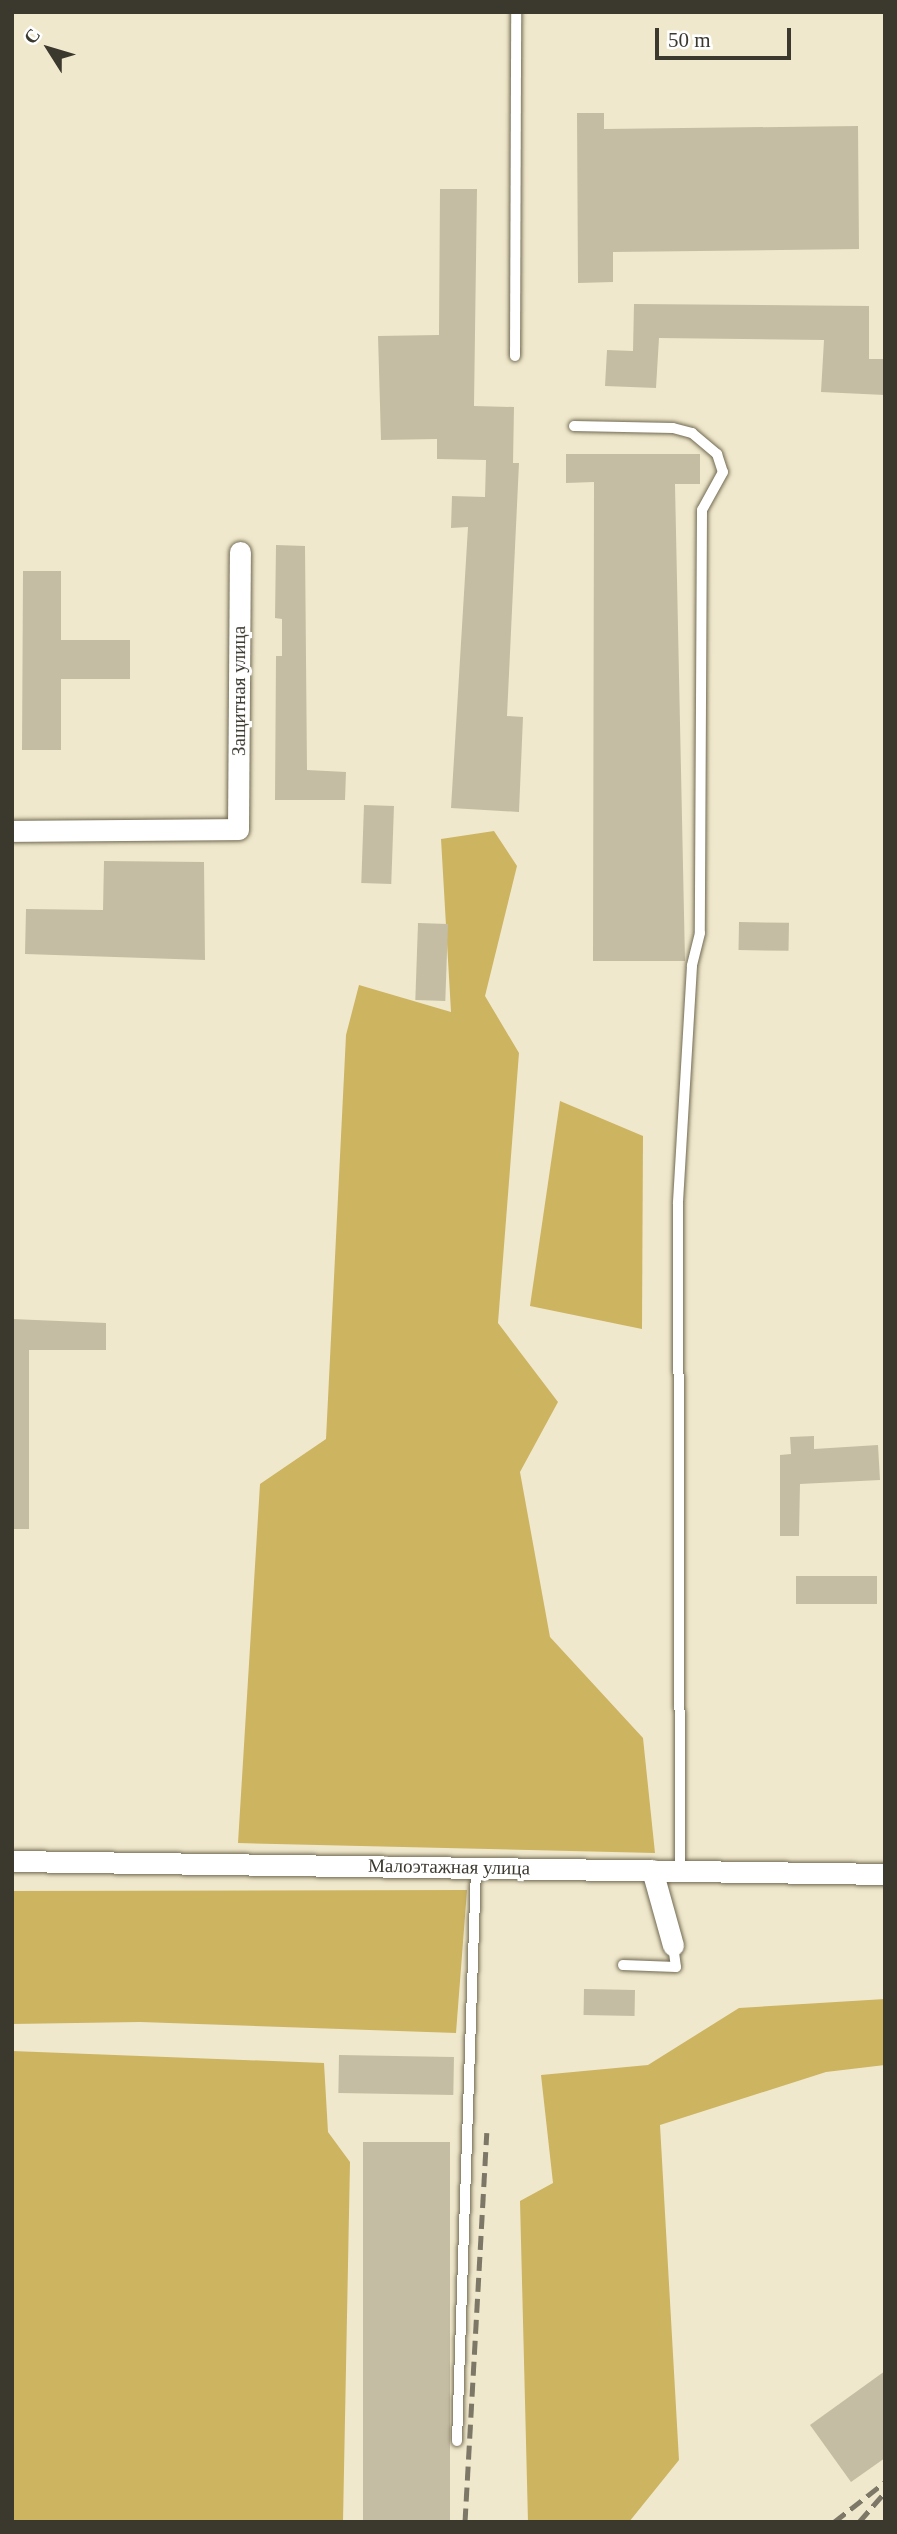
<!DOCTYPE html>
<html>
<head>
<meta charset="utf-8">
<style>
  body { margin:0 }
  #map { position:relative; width:897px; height:2534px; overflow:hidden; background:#f0e8cc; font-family:"Times New Roman",serif }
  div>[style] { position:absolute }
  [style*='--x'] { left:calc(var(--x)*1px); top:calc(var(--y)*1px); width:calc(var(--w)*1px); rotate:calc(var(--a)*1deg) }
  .green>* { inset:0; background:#cdb461 }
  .building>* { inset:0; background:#c5bda3; transform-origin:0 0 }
  .roads { filter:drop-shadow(0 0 2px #706951) drop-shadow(0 0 2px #706951) }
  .lane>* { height:10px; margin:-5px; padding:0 5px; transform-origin:5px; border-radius:5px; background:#fff }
  .street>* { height:21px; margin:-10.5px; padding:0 10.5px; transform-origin:10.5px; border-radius:10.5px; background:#fff }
  .rail>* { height:5px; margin-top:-2.5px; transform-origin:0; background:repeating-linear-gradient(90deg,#7c7767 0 14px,transparent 0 21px) }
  span { translate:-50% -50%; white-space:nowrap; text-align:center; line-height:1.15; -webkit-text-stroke:6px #fff; paint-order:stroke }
  .street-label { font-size:19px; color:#3b382e }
  .frame { position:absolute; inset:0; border:14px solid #3b382e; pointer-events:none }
  .north { position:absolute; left:14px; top:14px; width:70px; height:70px; -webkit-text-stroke:5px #fff; paint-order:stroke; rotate:307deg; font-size:19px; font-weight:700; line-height:28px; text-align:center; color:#3b382e }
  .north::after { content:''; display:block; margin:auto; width:24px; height:32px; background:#3b382e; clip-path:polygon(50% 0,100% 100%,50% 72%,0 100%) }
  .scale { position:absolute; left:655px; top:28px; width:136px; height:32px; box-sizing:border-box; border:4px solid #3b382e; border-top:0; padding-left:9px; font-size:21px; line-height:24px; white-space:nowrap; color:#3b382e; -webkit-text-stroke:5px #fff; paint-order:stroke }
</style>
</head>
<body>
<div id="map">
  <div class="green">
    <div style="clip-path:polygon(494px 831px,517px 866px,485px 996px,519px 1053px,498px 1323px,558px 1402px,520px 1472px,550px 1637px,643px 1738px,655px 1853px,238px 1843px,260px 1484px,326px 1439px,346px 1035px,359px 985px,451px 1012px,441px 839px)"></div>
    <div style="clip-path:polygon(560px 1101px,643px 1136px,642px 1329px,530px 1306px)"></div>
    <div style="clip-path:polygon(467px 1890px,456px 2033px,140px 2022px,12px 2024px,12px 1891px)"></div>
    <div style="clip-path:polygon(885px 1999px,885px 2065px,826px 2072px,660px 2125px,679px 2460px,629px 2522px,528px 2522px,520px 2201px,553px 2183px,541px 2075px,648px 2065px,739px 2008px)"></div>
    <div style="clip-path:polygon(12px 2051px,324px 2063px,328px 2132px,350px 2162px,343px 2522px,12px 2522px)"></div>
  </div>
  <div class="building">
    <div style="clip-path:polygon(577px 113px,604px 113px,604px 129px,858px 126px,859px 249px,613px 252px,613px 282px,578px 283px)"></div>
    <div style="clip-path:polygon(440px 189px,477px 189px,474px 406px,514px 407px,513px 463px,519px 463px,507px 716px,523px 717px,519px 812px,451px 808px,468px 527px,451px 528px,452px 496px,485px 497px,486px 460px,437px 459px,437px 439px,381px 440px,378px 336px,439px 335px)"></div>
    <div style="clip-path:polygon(634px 304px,869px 306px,869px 359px,885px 359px,885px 395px,821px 392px,824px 340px,659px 338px,656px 388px,605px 386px,607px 350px,633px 351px)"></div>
    <div style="clip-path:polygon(566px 454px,700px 454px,700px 484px,675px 484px,685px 961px,593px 961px,594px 482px,566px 483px)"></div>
    <div style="clip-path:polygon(276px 545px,305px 546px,307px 770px,346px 772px,345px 800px,275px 800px,276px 656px,282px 656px,282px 619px,275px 618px)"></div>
    <div style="clip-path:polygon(23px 571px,61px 571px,61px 640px,130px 640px,130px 679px,61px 679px,61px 750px,22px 750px)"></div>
    <div style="left:364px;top:805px;width:30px;height:78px;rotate:2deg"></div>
    <div style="clip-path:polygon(104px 861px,204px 862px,205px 960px,25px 954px,26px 909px,103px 910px)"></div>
    <div style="left:739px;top:922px;width:50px;height:28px;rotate:1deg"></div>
    <div style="left:418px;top:923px;width:30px;height:77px;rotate:2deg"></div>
    <div style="clip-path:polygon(12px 1319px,106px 1323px,106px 1350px,29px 1350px,29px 1529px,12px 1529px)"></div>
    <div style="clip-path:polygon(814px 1436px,814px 1449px,878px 1445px,880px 1480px,800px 1484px,799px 1536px,780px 1536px,780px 1455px,791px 1454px,790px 1437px)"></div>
    <div style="left:877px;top:1576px;width:28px;height:81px;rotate:90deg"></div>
    <div style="left:584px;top:1989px;width:51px;height:26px;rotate:1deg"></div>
    <div style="left:339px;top:2055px;width:115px;height:38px;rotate:1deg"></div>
    <div style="left:363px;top:2142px;width:87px;height:380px"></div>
    <div style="clip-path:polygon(885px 2371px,885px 2458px,851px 2482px,810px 2425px)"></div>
  </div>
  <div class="roads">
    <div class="lane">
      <div style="--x:515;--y:356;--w:344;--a:-89.8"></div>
      <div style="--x:574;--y:426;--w:99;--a:1.2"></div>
      <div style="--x:673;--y:428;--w:20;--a:15"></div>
      <div style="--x:692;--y:433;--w:33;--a:40"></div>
      <div style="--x:717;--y:454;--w:19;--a:72"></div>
      <div style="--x:723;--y:472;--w:43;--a:118.9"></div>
      <div style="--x:702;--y:510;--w:423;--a:90.3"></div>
      <div style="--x:700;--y:933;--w:34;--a:104"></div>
      <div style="--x:692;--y:966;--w:238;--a:93.4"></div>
      <div style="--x:678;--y:1204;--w:666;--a:89.83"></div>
      <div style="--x:623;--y:1965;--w:53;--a:2.2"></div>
      <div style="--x:676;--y:1967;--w:22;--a:-98"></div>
      <div style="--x:457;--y:2441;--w:574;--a:-88.1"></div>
    </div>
    <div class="street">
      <div style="--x:12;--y:831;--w:226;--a:-0.5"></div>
      <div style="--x:238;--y:829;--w:277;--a:-89.6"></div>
      <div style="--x:12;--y:1861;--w:873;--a:0.85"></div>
      <div style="--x:652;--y:1870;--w:78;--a:74.4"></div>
    </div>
  </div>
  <div class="rail">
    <div style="--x:465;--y:2522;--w:390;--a:-86.8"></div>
    <div style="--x:834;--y:2522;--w:65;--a:-38.1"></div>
    <div style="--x:859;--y:2522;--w:40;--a:-49"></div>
  </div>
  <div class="street-label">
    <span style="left:239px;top:691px;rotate:-90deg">Защитная улица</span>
    <span style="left:449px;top:1867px;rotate:1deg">Малоэтажная улица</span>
  </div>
  <div class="frame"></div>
  <div class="north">С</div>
  <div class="scale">50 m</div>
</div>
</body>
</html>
